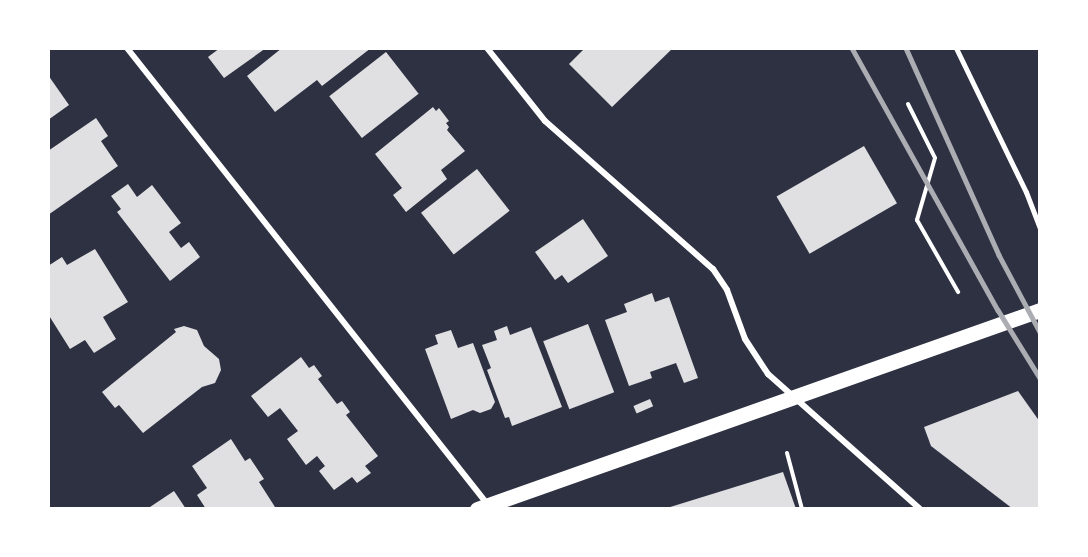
<!DOCTYPE html>
<html>
<head>
<meta charset="utf-8">
<style>
  body { margin:0 }
  #map { position:relative; width:1088px; height:557px; overflow:hidden; background:#2d3142; font-family:"Titillium Web",sans-serif }
  div>[style] { position:absolute }
  [style*='--x'] { left:calc(var(--x)*1px); top:calc(var(--y)*1px); width:calc(var(--w)*1px); rotate:calc(var(--a)*1deg) }
  .building>* { inset:0; background:#e0e0e3; transform-origin:0 0 }
  .path>* { height:4px; margin:-2px; padding:0 2px; transform-origin:2px; border-radius:2px; background:#fff }
  .pedestrian>* { height:5px; margin:-2.5px; padding:0 2.5px; transform-origin:2.5px; border-radius:2.5px; background:#fff }
  .minor>* { height:6px; margin:-3px; padding:0 3px; transform-origin:3px; border-radius:3px; background:#fff }
  .primary>* { height:15px; margin:-7.5px; padding:0 7.5px; transform-origin:7.5px; border-radius:7.5px; background:#fff }
  .rail>* { height:4.5px; margin:-2.25px; padding:0 2.25px; transform-origin:2.25px; border-radius:2.25px; background:#abadb3 }
  span { translate:-50% -50%; white-space:nowrap; text-align:center; line-height:1.15; -webkit-text-stroke:6px #fff; paint-order:stroke }
  .frame { position:absolute; inset:0; border:50px solid #fff; pointer-events:none }
</style>
</head>
<body>
<div id="map">
  <div class="building">
    <div style="clip-path:polygon(220px 48px,266px 48px,224px 78px,208px 57px)"></div>
    <div style="clip-path:polygon(282px 48px,309px 50px,371px 48px,322px 86px,317px 80px,275px 112px,247px 76px)"></div>
    <div style="clip-path:polygon(585px 48px,673px 48px,612px 107px,569px 64px)"></div>
    <div style="left:386px;top:52px;width:53px;height:72px;rotate:52deg"></div>
    <div style="clip-path:polygon(48px 75px,69px 105px,48px 120px)"></div>
    <div style="clip-path:polygon(433px 107px,436px 111px,439px 108px,449px 121px,446px 123px,449px 127px,447px 130px,465px 151px,441px 170px,447px 179px,406px 212px,393px 195px,402px 188px,375px 154px)"></div>
    <div style="clip-path:polygon(96px 118px,108px 136px,101px 141px,118px 166px,48px 215px,48px 151px)"></div>
    <div style="left:864px;top:146px;width:66px;height:101px;rotate:60deg"></div>
    <div style="left:477px;top:169px;width:53px;height:71px;rotate:52deg"></div>
    <div style="clip-path:polygon(128px 184px,137px 197px,152px 185px,181px 223px,169px 232px,181px 248px,189px 242px,200px 257px,170px 281px,117px 212px,121px 209px,111px 196px)"></div>
    <div style="clip-path:polygon(583px 219px,608px 256px,568px 283px,562px 275px,555px 280px,535px 252px)"></div>
    <div style="clip-path:polygon(95px 249px,128px 302px,103px 317px,116px 339px,94px 353px,85px 340px,70px 349px,48px 314px,48px 266px,62px 257px,67px 265px)"></div>
    <div style="clip-path:polygon(652px 293px,655px 302px,669px 297px,698px 378px,684px 383px,676px 363px,650px 372px,652px 378px,629px 386px,605px 320px,627px 312px,624px 304px)"></div>
    <div style="left:588px;top:324px;width:73px;height:48px;rotate:69deg"></div>
    <div style="clip-path:polygon(184px 326px,197px 330px,204px 346px,219px 359px,221px 370px,215px 383px,202px 387px,143px 433px,119px 405px,115px 408px,102px 392px,176px 332px,174px 329px)"></div>
    <div style="clip-path:polygon(507px 326px,510px 335px,531px 327px,562px 407px,512px 426px,509px 417px,505px 418px,487px 370px,491px 368px,482px 345px,497px 340px,494px 331px)"></div>
    <div style="clip-path:polygon(451px 330px,458px 348px,473px 343px,495px 402px,491px 409px,480px 413px,473px 410px,451px 419px,425px 349px,438px 344px,435px 335px)"></div>
    <div style="clip-path:polygon(301px 357px,309px 368px,314px 365px,322px 376px,318px 379px,337px 404px,342px 401px,350px 412px,346px 415px,378px 456px,365px 466px,371px 473px,357px 483px,352px 477px,334px 490px,319px 471px,325px 466px,317px 456px,306px 465px,287px 439px,298px 431px,280px 408px,268px 417px,251px 396px)"></div>
    <div style="clip-path:polygon(1018px 391px,1040px 422px,1040px 509px,1013px 509px,931px 446px,924px 427px)"></div>
    <div style="left:650px;top:399px;width:8px;height:18px;rotate:67deg"></div>
    <div style="clip-path:polygon(231px 439px,245px 461px,250px 458px,264px 479px,259px 482px,275px 507px,272px 509px,206px 509px,197px 495px,207px 488px,192px 466px)"></div>
    <div style="clip-path:polygon(783px 472px,796px 509px,667px 509px,667px 508px)"></div>
    <div style="clip-path:polygon(174px 491px,186px 509px,147px 509px)"></div>
  </div>
  <div class="path">
    <div style="--x:908;--y:104;--w:60;--a:63.4"></div>
    <div style="--x:935;--y:158;--w:65;--a:106.2"></div>
    <div style="--x:917;--y:220;--w:83;--a:60.3"></div>
    <div style="--x:787;--y:453;--w:58;--a:75"></div>
  </div>
  <div class="pedestrian">
    <div style="--x:956;--y:48;--w:160;--a:64.1"></div>
    <div style="--x:1026;--y:192;--w:39;--a:69"></div>
  </div>
  <div class="minor">
    <div style="--x:127;--y:48;--w:582;--a:51.69"></div>
    <div style="--x:487;--y:48;--w:93;--a:51.5"></div>
    <div style="--x:545;--y:121;--w:224;--a:41.4"></div>
    <div style="--x:713;--y:269;--w:25;--a:56"></div>
    <div style="--x:727;--y:290;--w:52;--a:69.8"></div>
    <div style="--x:745;--y:339;--w:42;--a:56.7"></div>
    <div style="--x:768;--y:374;--w:203;--a:41.6"></div>
  </div>
  <div class="primary">
    <div style="--x:477;--y:509;--w:597;--a:-19.47"></div>
  </div>
  <div class="rail">
    <div style="--x:852;--y:48;--w:300;--a:60.9"></div>
    <div style="--x:998;--y:310;--w:80;--a:58.3"></div>
    <div style="--x:906;--y:48;--w:227;--a:65.8"></div>
    <div style="--x:999;--y:255;--w:87;--a:62"></div>
  </div>
  <div class="frame"></div>
</div>
</body>
</html>
